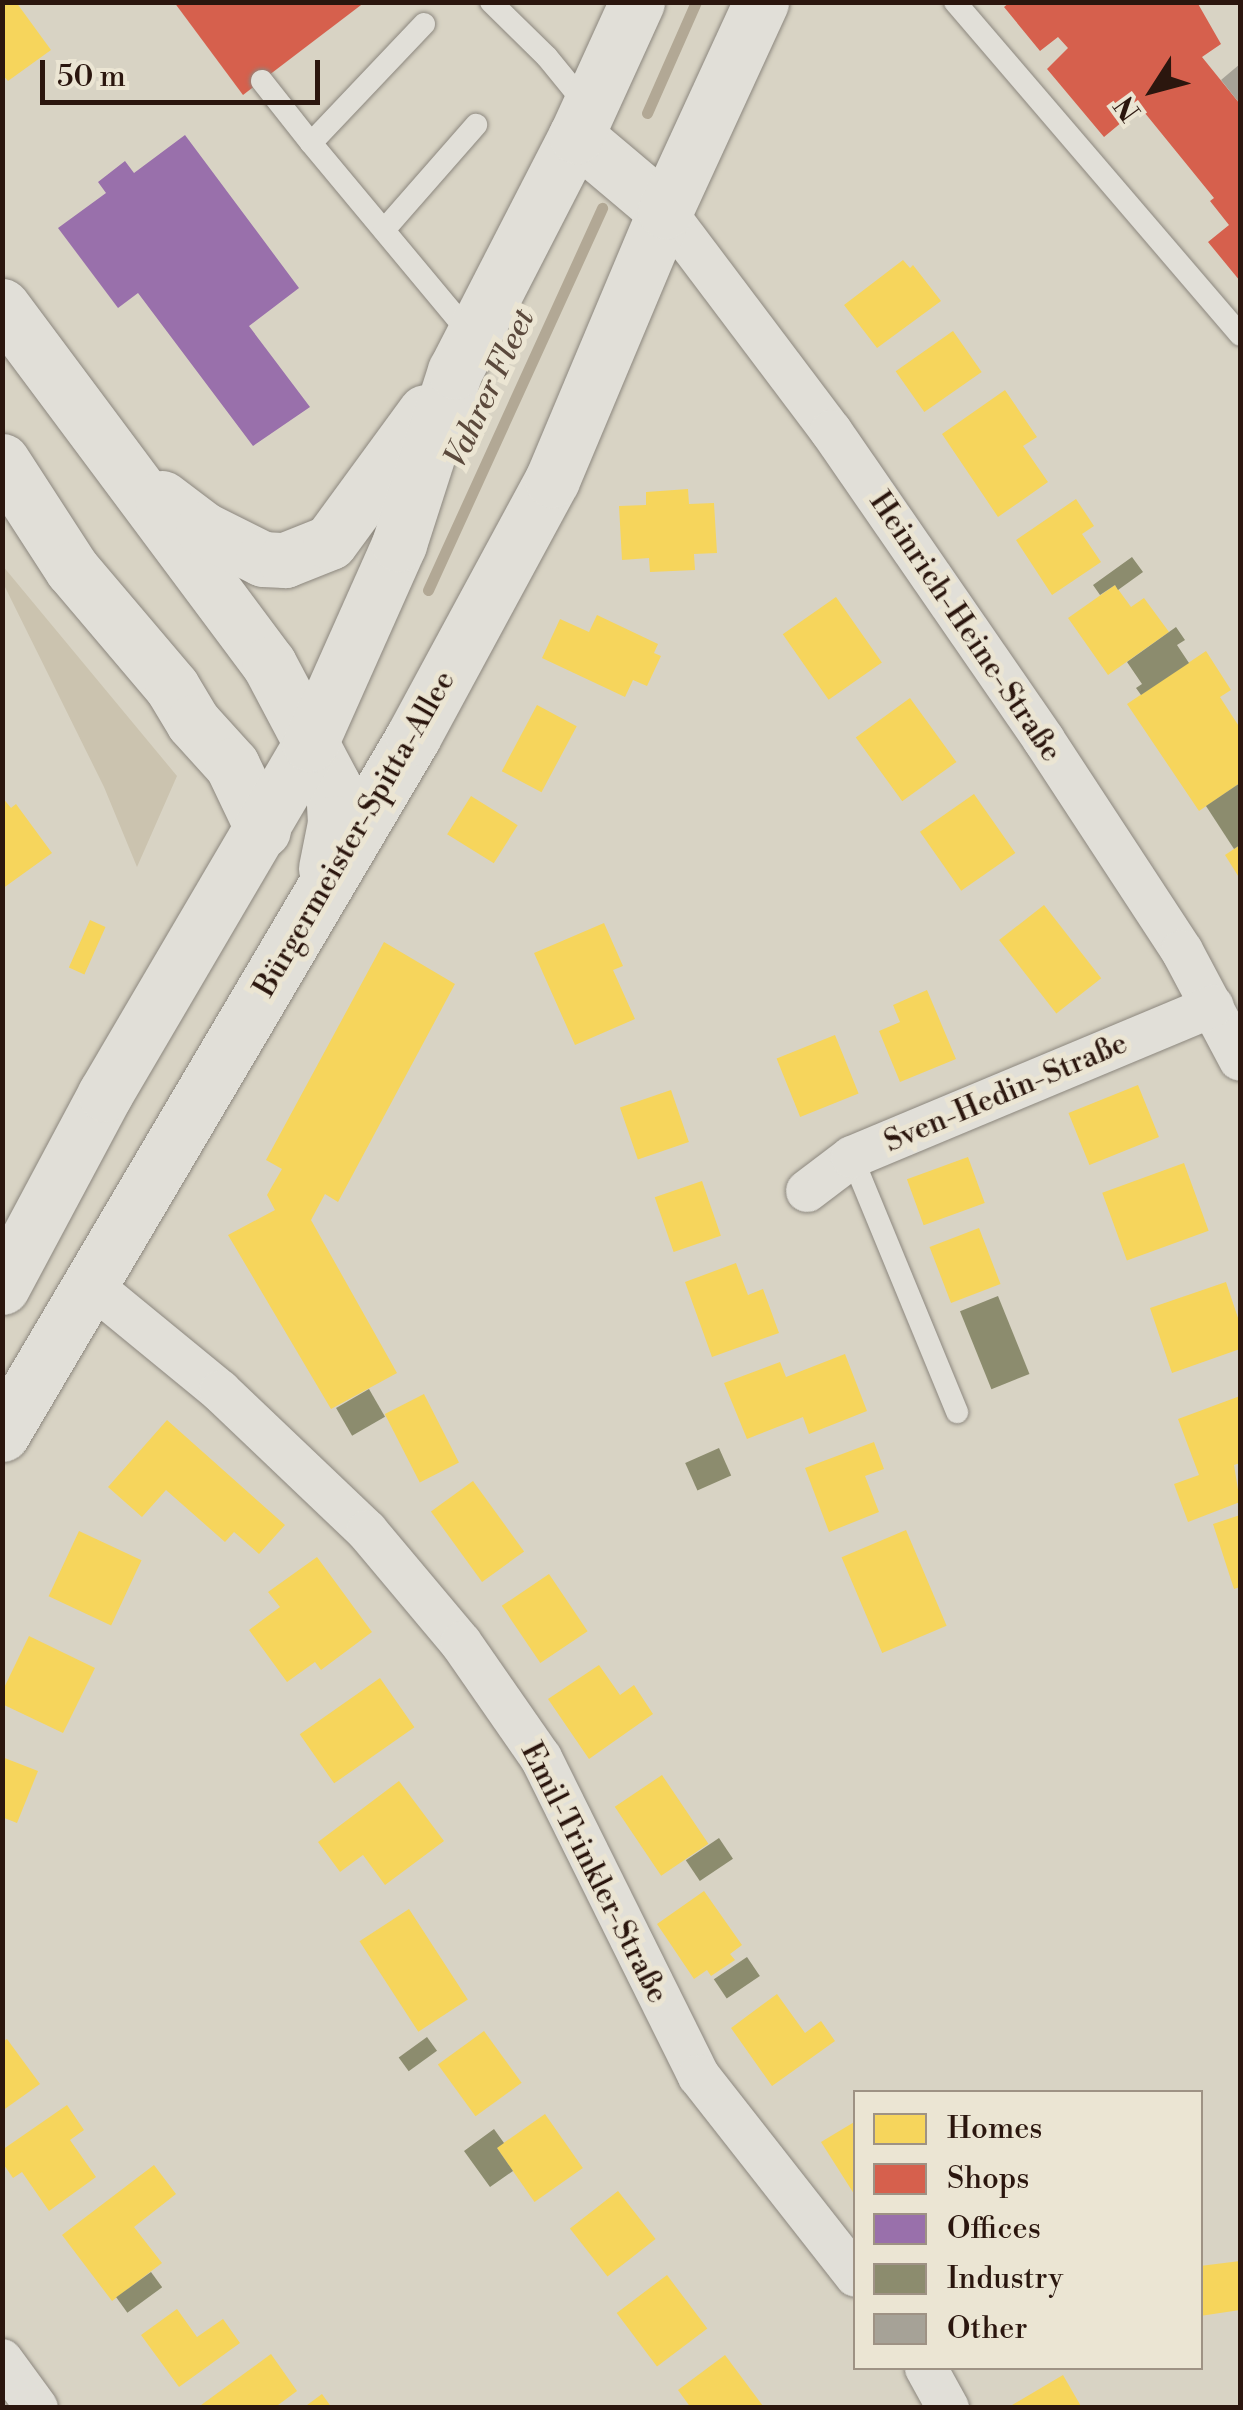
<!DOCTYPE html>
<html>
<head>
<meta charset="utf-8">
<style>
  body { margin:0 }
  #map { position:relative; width:1243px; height:2410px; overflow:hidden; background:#d8d3c4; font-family:"Libre Bodoni",serif }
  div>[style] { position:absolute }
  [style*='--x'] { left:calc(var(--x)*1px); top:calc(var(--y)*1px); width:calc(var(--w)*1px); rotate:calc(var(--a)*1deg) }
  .green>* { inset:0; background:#cbc3af }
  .homes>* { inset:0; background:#f6d55c; transform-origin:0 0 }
  .shops>* { inset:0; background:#d6604d }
  .offices>* { inset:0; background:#9970ab }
  .industry>* { inset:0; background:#8c8c6e; transform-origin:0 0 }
  .stream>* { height:11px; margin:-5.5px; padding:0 5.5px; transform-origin:5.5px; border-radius:5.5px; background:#b2a895 }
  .building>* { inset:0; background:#a6a297 }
  .roads { filter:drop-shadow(0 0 2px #8c877e) drop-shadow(0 0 2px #8c877e) }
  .lane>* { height:22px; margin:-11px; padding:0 11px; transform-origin:11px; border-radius:11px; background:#e1dfd8 }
  .street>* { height:42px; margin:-21px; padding:0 21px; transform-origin:21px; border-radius:21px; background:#e1dfd8 }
  .secondary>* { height:55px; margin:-27.5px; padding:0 27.5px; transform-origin:27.5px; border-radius:27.5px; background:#e1dfd8 }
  span { translate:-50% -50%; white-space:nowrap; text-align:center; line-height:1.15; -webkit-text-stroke:10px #ebe5d3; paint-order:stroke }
  .street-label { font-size:30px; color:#2b160e }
  .water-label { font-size:32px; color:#5b493c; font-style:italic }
  .frame { position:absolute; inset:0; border:5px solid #2b160e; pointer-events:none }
  .legend { position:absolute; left:853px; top:2090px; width:350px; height:280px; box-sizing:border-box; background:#ebe5d3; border:2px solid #9e9284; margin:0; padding:12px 18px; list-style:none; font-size:30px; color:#2b160e }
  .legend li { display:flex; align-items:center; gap:20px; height:50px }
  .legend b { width:50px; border:2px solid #9e9284 }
  .north { position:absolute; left:1103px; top:40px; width:100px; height:100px; -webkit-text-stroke:8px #ebe5d3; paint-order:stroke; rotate:234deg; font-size:28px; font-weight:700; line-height:40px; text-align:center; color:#2b160e }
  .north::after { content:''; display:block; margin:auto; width:35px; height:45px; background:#2b160e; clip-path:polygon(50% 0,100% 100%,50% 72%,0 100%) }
  .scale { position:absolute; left:40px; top:60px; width:280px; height:45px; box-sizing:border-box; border:5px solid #2b160e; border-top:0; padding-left:12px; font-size:30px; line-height:35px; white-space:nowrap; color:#2b160e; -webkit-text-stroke:8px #ebe5d3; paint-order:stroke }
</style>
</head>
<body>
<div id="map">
  <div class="green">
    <div style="clip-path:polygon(2px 565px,177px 776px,137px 867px,104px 787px,3px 583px)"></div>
  </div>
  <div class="homes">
    <div style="clip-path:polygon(2px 2px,16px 2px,51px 50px,8px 81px,2px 74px)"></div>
    <div style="clip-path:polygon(903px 260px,910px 268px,913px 265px,941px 301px,877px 348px,844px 305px)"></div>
    <div style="left:953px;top:331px;width:50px;height:70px;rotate:55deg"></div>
    <div style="clip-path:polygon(1005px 390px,1037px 437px,1023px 446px,1048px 482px,998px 517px,942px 434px)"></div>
    <div style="clip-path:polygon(688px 489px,689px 504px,714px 503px,717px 553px,694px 554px,695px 570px,650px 572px,649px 558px,622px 560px,619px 506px,646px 505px,646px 492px)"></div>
    <div style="clip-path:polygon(1076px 499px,1094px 526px,1082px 534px,1101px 562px,1052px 595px,1016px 540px)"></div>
    <div style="clip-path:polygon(1115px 585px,1131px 607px,1144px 598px,1169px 632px,1108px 675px,1068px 618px)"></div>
    <div style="left:836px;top:597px;width:80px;height:65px;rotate:55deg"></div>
    <div style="clip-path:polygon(597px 615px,658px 644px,654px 653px,661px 656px,647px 686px,633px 680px,625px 697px,542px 658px,560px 619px,589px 632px)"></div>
    <div style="clip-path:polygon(1206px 651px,1231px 690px,1220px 697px,1240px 728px,1240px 783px,1199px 811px,1127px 704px)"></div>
    <div style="left:910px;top:698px;width:79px;height:67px;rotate:54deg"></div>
    <div style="left:537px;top:705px;width:45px;height:75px;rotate:28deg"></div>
    <div style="left:974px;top:794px;width:72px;height:66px;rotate:55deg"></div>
    <div style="left:471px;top:796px;width:55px;height:45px;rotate:32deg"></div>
    <div style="clip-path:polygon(2px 797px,11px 808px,16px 804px,52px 853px,2px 889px)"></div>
    <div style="clip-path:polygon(1240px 845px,1240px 879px,1225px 855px)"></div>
    <div style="left:1044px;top:905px;width:93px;height:57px;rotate:52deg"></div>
    <div style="left:90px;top:920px;width:17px;height:52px;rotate:24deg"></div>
    <div style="clip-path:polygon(604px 923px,623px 966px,613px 970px,635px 1019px,575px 1045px,534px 953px)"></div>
    <div style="clip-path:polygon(384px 942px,455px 984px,338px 1202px,325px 1194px,311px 1220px,397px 1373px,331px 1409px,228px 1235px,275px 1210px,267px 1195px,282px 1169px,266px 1160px)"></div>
    <div style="clip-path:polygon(927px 990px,956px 1059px,900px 1082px,879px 1031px,900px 1022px,893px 1005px)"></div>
    <div style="left:835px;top:1035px;width:63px;height:63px;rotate:68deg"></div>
    <div style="left:1138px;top:1085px;width:56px;height:75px;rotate:68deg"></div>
    <div style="left:671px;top:1090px;width:55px;height:54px;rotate:71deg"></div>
    <div style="left:968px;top:1157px;width:49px;height:65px;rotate:70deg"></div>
    <div style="left:1184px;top:1163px;width:72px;height:87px;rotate:70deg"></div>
    <div style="left:702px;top:1181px;width:58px;height:50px;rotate:71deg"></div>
    <div style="left:979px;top:1228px;width:60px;height:53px;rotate:69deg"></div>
    <div style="clip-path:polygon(736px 1263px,748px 1295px,763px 1289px,779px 1333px,712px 1357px,685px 1282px)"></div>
    <div style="clip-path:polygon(1226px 1282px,1240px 1324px,1240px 1349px,1172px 1373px,1150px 1308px)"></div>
    <div style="clip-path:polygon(845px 1354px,867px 1411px,809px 1434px,803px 1417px,747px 1439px,724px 1383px,780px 1362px,786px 1377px)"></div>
    <div style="left:424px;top:1394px;width:77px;height:44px;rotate:63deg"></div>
    <div style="clip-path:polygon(1240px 1396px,1240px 1463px,1234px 1465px,1240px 1502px,1188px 1522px,1174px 1484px,1199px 1475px,1178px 1419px)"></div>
    <div style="clip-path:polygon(167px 1420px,285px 1525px,259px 1554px,234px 1532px,225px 1542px,166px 1490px,142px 1517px,108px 1487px)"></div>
    <div style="clip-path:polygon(874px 1442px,884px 1469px,865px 1476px,879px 1512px,829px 1532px,805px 1468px)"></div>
    <div style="left:473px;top:1481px;width:87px;height:52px;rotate:54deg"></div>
    <div style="clip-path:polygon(1240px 1515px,1240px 1587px,1234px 1589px,1213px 1524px)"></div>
    <div style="left:906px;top:1530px;width:104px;height:70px;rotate:67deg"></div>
    <div style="left:79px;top:1531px;width:69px;height:72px;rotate:25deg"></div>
    <div style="clip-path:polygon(317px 1557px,372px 1632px,321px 1670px,315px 1662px,287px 1682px,249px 1630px,280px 1607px,268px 1592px)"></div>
    <div style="left:549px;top:1574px;width:69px;height:57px;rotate:56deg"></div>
    <div style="clip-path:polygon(29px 1636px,95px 1668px,63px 1733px,2px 1704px,2px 1692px)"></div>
    <div style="clip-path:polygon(599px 1665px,620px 1695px,634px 1685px,653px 1714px,589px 1759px,548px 1699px)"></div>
    <div style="left:380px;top:1678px;width:60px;height:98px;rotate:55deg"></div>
    <div style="clip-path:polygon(2px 1757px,38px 1771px,17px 1823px,2px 1817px)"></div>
    <div style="left:662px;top:1775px;width:83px;height:57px;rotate:56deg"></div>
    <div style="clip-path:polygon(399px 1781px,444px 1841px,385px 1885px,363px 1855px,340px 1872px,318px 1842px)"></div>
    <div style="clip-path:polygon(704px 1891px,742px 1945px,730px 1954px,735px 1960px,711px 1976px,707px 1970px,694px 1979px,657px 1924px)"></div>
    <div style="left:409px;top:1909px;width:108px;height:59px;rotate:57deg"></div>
    <div style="clip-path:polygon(777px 1994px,805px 2033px,821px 2021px,835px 2041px,772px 2086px,731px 2028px)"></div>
    <div style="left:484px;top:2031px;width:64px;height:57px;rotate:54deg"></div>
    <div style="clip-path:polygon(7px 2039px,40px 2084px,2px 2111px,2px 2042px)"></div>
    <div style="clip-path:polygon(67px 2105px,84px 2130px,70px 2140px,96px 2177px,49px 2211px,22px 2172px,13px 2178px,2px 2162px,2px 2150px)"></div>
    <div style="left:545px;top:2114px;width:66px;height:59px;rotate:55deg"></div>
    <div style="clip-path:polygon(856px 2121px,856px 2197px,821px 2142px)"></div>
    <div style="clip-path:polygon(154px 2165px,176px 2194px,134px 2227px,162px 2263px,112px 2301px,62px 2235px)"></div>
    <div style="left:618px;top:2191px;width:61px;height:61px;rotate:52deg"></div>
    <div style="clip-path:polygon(1240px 2261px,1240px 2310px,1200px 2316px,1200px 2266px)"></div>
    <div style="left:667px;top:2275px;width:67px;height:63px;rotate:53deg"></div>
    <div style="clip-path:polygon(177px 2309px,197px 2337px,223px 2319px,240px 2343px,179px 2387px,141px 2335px)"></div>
    <div style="clip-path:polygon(271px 2354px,297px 2391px,274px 2408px,197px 2408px)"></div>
    <div style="clip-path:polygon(725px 2355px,763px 2406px,761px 2408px,691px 2408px,678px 2390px)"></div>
    <div style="clip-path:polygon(1063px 2375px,1082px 2408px,1007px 2408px)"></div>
    <div style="clip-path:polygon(322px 2394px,332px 2408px,303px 2408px)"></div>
  </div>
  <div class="shops">
    <div style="clip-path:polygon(174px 2px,365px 2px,243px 95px)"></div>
    <div style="clip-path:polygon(1010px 2px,1197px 2px,1221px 44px,1202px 57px,1240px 104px,1240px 281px,1208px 242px,1229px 225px,1210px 201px,1214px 198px,1140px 107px,1104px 137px,1047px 69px,1068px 48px,1058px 37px,1040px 51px,1004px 7px)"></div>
  </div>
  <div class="offices">
    <div style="clip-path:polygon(185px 135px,299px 288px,249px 326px,310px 407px,253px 446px,138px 293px,118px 308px,58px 228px,106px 193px,98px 182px,125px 161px,134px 173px)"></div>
  </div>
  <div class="industry">
    <div style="clip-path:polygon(1132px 557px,1143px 572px,1118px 590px,1115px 585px,1100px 595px,1093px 585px)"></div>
    <div style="clip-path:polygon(1176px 627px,1185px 640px,1177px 645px,1189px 663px,1141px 695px,1136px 688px,1142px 684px,1127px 662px)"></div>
    <div style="clip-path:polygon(1240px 783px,1240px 845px,1234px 849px,1206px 806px)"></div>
    <div style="left:998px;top:1296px;width:84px;height:41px;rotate:68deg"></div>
    <div style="left:369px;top:1389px;width:32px;height:38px;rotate:60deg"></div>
    <div style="left:719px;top:1448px;width:30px;height:37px;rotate:66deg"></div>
    <div style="left:719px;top:1838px;width:25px;height:40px;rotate:56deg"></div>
    <div style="left:747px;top:1957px;width:23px;height:40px;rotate:56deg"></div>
    <div style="left:427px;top:2037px;width:17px;height:35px;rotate:54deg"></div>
    <div style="clip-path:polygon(494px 2129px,504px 2143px,497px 2148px,513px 2171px,490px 2187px,464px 2151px)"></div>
    <div style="left:151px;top:2272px;width:19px;height:43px;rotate:54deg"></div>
  </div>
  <div class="stream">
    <div style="--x:647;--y:113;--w:121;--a:-66.2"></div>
    <div style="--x:428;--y:590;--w:420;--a:-65.5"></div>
  </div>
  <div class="building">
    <div style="clip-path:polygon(1240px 64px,1240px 104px,1221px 80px)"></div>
  </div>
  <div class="roads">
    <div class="lane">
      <div style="--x:491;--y:2;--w:78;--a:44.5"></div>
      <div style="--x:547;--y:57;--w:63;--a:50.8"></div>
      <div style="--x:955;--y:2;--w:438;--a:49.4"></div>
      <div style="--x:424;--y:24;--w:164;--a:133.5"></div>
      <div style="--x:311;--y:143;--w:251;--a:50.2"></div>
      <div style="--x:262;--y:81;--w:79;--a:51.7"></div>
      <div style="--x:384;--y:230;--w:140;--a:-48.8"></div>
      <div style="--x:852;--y:1157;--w:276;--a:67.6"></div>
    </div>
    <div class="street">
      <div style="--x:665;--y:211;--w:276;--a:53"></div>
      <div style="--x:831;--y:431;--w:375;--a:55.4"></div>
      <div style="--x:1044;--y:740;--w:252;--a:56.8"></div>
      <div style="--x:1182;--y:951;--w:123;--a:62"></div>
      <div style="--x:807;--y:1191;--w:56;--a:-37.1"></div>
      <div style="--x:852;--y:1157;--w:391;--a:-22.7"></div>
      <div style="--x:91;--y:1285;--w:167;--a:39.4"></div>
      <div style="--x:220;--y:1391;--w:203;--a:43.6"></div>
      <div style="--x:367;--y:1531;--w:146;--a:50"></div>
      <div style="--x:461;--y:1643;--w:140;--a:55.2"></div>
      <div style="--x:541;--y:1758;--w:355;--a:63.6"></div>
      <div style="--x:699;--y:2076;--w:254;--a:51.9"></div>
      <div style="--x:2;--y:2360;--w:59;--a:53.9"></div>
      <div style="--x:926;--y:2368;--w:46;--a:61.2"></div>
    </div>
    <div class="secondary">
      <div style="--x:576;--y:136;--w:116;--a:40.1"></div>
      <div style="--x:2;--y:306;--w:447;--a:53.3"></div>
      <div style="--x:269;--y:664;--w:137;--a:62.1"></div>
      <div style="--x:333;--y:785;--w:38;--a:87"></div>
      <div style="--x:335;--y:823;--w:46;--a:101.3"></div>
      <div style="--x:2;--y:461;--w:129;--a:57.1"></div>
      <div style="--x:72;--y:569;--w:155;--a:49.7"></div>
      <div style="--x:172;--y:687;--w:41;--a:59"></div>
      <div style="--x:193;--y:722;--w:58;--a:47.8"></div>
      <div style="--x:232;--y:765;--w:72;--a:64.5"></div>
      <div style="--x:162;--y:498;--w:51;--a:37.1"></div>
      <div style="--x:203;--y:529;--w:67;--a:26.6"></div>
      <div style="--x:263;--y:559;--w:22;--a:3"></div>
      <div style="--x:285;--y:560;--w:48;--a:-21.8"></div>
      <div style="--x:330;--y:542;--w:161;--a:-53.8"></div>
      <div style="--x:2;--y:1287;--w:219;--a:-61.9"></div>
      <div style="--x:105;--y:1094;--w:406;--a:-59.6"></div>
      <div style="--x:310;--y:744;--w:219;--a:-66"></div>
      <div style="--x:399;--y:544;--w:182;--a:-72.1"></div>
      <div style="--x:455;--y:371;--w:264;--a:-62.8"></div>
      <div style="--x:576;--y:136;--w:147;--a:-65.5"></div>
      <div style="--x:2;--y:1434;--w:809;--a:-59.47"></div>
      <div style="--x:413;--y:737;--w:292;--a:-61.6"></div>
      <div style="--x:552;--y:480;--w:292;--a:-67.2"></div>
      <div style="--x:665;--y:211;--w:230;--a:-65.3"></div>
    </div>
  </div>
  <div class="street-label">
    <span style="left:965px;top:627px;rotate:56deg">Heinrich-Heine-Straße</span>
    <span style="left:355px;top:834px;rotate:-60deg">Bürgermeister-Spitta-Allee</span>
    <span style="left:1006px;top:1093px;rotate:-23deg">Sven-Hedin-Straße</span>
    <span style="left:594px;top:1873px;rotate:63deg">Emil-Trinkler-Straße</span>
  </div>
  <div class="water-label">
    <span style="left:490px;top:388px;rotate:-65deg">Vahrer Fleet</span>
  </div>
  <div class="frame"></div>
  <ul class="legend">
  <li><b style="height:28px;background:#f6d55c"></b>Homes</li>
  <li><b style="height:28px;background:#d6604d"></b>Shops</li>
  <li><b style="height:28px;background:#9970ab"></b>Offices</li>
  <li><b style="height:28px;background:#8c8c6e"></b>Industry</li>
  <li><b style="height:28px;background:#a6a297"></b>Other</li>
  </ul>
  <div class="north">N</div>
  <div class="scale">50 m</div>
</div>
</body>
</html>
